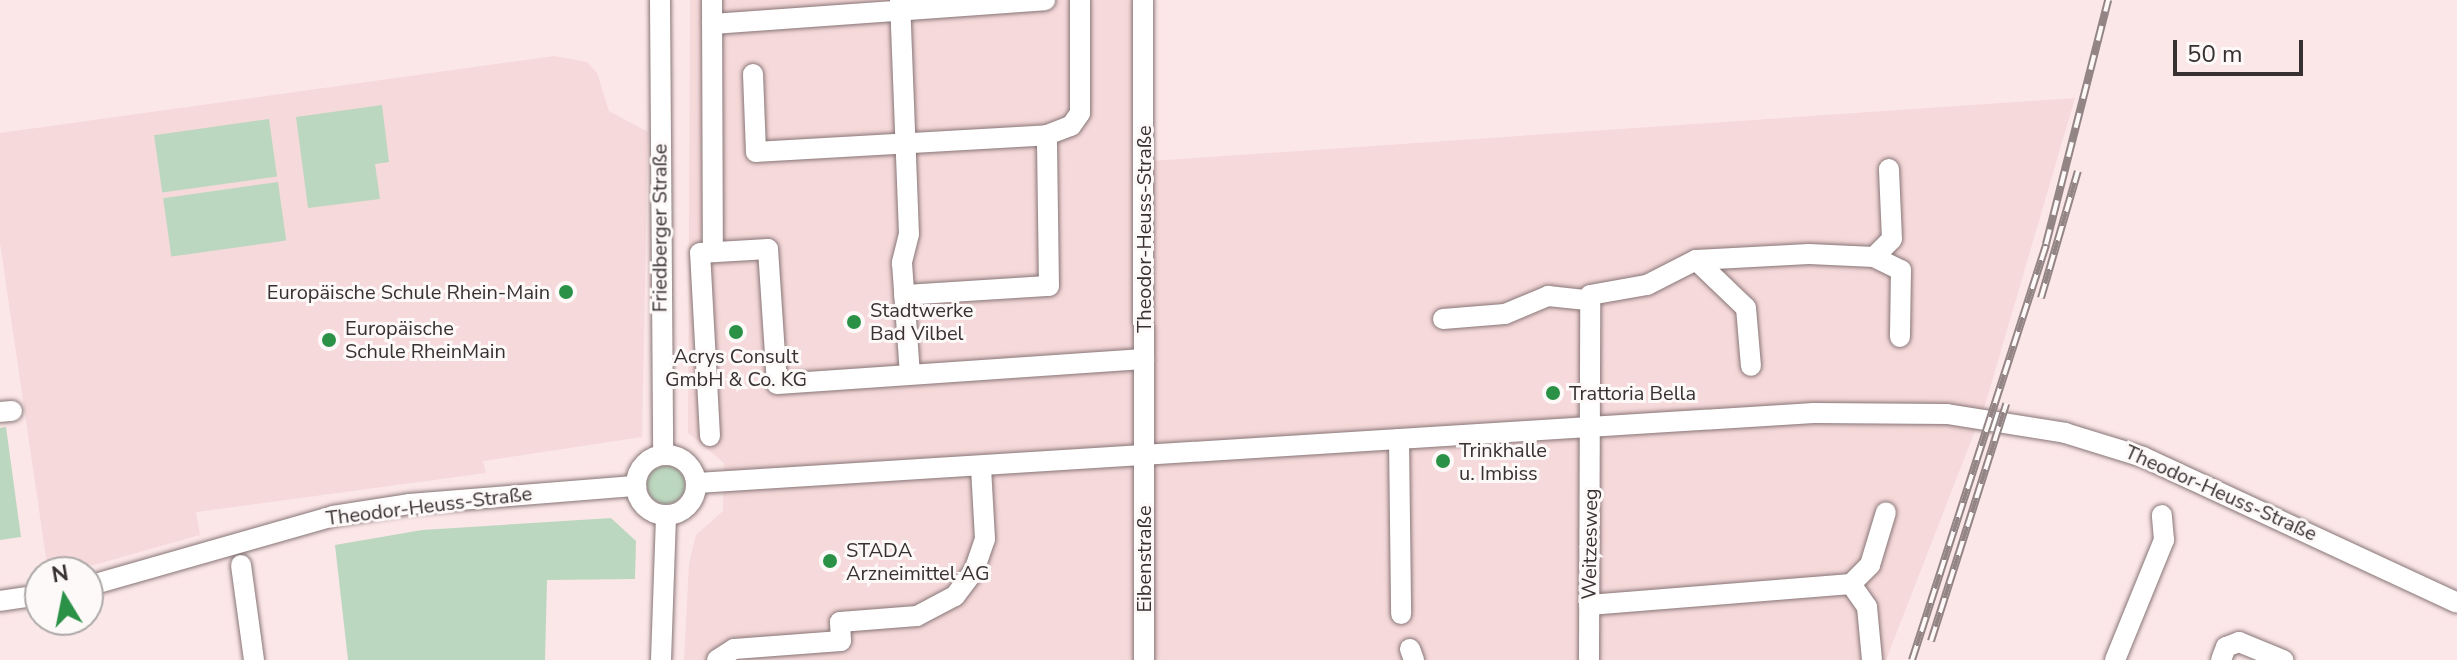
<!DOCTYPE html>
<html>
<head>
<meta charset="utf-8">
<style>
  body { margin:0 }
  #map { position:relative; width:2457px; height:660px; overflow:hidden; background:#fce7e8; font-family:"Nunito Sans",sans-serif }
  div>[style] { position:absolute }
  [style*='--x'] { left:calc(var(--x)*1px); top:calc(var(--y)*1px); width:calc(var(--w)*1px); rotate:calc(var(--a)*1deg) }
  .built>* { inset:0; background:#f6d9da }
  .green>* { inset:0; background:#bcd7bf; transform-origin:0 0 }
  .round { border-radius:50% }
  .roads { filter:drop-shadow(0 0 2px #877576) drop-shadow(0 0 2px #877576) }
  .minor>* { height:20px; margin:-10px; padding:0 10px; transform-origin:10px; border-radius:10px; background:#fff }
  .minor>.ring { margin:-10px; padding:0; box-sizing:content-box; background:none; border:20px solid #fff; border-radius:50% }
  .rail>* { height:8px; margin-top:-4px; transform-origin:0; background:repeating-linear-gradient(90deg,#fdf9f9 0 15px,#938586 0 30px); box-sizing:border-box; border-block:2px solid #938586 }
  .dots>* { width:22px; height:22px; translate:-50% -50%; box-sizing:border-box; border:4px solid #fdf9f9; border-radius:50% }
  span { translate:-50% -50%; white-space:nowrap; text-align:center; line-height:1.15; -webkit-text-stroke:6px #fdf9f9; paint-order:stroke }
  .street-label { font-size:20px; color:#383131 }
  .poi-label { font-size:20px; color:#383131 }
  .right { translate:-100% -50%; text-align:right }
  .left { translate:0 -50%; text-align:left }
  .north { position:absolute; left:24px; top:556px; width:80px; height:80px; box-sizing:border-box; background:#fdf9f9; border:2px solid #aea9a9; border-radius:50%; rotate:350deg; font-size:22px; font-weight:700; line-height:32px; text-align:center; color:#383131 }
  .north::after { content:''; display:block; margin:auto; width:28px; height:36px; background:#2b9146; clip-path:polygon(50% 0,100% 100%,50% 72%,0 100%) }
  .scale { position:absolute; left:2173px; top:40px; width:130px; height:36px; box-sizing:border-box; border:4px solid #383131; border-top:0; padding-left:10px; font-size:24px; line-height:28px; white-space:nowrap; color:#383131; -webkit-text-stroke:6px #fdf9f9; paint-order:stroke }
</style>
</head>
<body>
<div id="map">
  <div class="built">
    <div style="clip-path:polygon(690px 0,1135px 0,1137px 162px,2075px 98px,1985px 405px,1886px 660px,684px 660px,689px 563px,696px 535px,723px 511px,724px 463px,688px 433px)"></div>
    <div style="clip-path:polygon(554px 56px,587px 62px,597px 73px,609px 111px,648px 132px,642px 437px,483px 461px,486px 473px,196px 512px,200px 535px,94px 565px,48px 571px,0 243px,0 133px)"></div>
  </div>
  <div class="green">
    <div style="clip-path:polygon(382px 105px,389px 162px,375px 164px,380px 199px,308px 208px,296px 117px)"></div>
    <div style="left:269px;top:119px;width:58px;height:116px;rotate:82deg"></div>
    <div style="left:278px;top:182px;width:59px;height:116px;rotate:82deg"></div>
    <div style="clip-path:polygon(6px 427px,21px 537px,0 540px,0 428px)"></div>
    <div class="round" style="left:647px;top:466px;width:38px;height:38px"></div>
    <div style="clip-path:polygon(611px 518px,636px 541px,635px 579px,547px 580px,545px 660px,348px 660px,335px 545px,422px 530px)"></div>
  </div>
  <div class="roads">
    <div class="minor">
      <div style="--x:660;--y:0;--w:455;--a:89.6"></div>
      <div style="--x:712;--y:0;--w:252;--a:89.8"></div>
      <div style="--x:900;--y:0;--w:234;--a:87.8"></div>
      <div style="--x:909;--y:234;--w:30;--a:104"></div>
      <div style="--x:902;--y:263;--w:111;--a:85.9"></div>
      <div style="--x:1143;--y:0;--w:660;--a:89.91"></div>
      <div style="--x:712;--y:24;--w:334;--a:-4.1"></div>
      <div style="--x:753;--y:74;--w:78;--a:87.8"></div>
      <div style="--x:756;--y:152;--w:291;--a:-3.3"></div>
      <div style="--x:1874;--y:257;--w:25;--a:-45"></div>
      <div style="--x:1892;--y:239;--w:70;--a:-92.5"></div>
      <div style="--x:1696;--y:260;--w:69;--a:43.8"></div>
      <div style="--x:1746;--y:308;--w:58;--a:85.1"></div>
      <div style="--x:904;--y:295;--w:145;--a:-3.6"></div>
      <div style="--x:1049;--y:286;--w:151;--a:-90.8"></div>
      <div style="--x:1047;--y:135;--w:26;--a:-21"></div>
      <div style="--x:1071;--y:126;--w:16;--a:-55"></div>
      <div style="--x:1080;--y:113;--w:113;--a:-90"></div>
      <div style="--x:1443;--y:319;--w:62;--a:-4.6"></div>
      <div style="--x:1505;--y:314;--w:47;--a:-22.7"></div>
      <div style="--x:1548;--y:296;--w:39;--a:6"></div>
      <div style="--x:0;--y:412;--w:12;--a:-5"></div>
      <div style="--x:710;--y:436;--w:183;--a:-93.1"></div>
      <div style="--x:700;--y:253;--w:68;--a:-3.4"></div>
      <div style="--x:768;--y:249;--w:135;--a:86.2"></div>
      <div style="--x:777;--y:384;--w:368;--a:-3.9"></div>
      <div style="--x:1399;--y:439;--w:175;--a:89.3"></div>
      <div class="ring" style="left:636px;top:455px;width:40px;height:40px"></div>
      <div style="--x:697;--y:483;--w:1119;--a:-3.59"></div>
      <div style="--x:1814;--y:413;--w:133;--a:0.4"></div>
      <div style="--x:1947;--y:414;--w:120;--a:9.1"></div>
      <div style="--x:2065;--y:433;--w:82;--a:17.1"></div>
      <div style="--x:2143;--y:457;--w:346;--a:24.9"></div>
      <div style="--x:241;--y:565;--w:96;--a:82.2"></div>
      <div style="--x:1851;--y:584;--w:28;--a:55"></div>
      <div style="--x:1867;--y:607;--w:53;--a:84.6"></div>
      <div style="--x:88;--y:586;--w:255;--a:-15.9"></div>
      <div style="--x:333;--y:516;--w:78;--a:-8.9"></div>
      <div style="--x:410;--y:504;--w:227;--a:-4.6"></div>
      <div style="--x:0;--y:601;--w:40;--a:-8.5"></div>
      <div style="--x:1589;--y:605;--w:263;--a:-4.6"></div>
      <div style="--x:1851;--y:584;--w:27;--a:-45"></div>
      <div style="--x:1870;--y:565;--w:55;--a:-73.2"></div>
      <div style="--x:1410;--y:649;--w:12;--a:70"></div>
      <div style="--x:661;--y:660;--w:144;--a:-88"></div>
      <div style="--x:717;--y:660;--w:20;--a:-33"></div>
      <div style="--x:734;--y:649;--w:107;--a:-4.3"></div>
      <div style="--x:841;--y:641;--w:19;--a:-93"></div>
      <div style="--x:840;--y:622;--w:77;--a:-4.5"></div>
      <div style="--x:917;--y:616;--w:43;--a:-27.8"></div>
      <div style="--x:955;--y:596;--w:31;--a:-53"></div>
      <div style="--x:974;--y:571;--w:34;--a:-71"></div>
      <div style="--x:985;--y:539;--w:72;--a:-93.2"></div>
      <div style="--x:1589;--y:660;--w:365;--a:-89.8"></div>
      <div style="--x:1590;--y:295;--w:58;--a:-10"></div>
      <div style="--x:1647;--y:285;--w:55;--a:-27"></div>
      <div style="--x:1696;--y:260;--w:113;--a:-3"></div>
      <div style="--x:1809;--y:254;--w:65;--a:2.6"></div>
      <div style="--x:1874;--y:257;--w:30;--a:26"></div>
      <div style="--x:1901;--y:270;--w:67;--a:90.9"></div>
      <div style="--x:2115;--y:660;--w:130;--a:-67.8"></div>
      <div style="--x:2164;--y:540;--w:25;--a:-95"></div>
      <div style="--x:2221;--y:660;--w:14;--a:-69"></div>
      <div style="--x:2226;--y:647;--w:14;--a:-21"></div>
      <div style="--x:2239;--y:642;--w:48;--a:22.2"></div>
    </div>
  </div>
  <div class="rail">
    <div style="--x:2041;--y:298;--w:132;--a:-73.8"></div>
    <div style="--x:1931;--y:641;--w:249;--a:-72.4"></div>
    <div style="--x:1912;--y:660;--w:437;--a:-72.1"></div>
    <div style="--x:2046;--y:244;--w:252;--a:-75.7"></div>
  </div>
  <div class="dots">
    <div style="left:566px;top:292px;background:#2b9146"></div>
    <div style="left:854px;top:322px;background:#2b9146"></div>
    <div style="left:736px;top:332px;background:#2b9146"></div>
    <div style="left:329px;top:340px;background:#2b9146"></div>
    <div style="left:1553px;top:393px;background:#2b9146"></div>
    <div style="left:1443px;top:461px;background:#2b9146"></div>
    <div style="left:830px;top:561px;background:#2b9146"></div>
  </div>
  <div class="street-label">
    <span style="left:660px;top:228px;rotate:-90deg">Friedberger Straße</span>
    <span style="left:1144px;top:229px;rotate:-90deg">Theodor-Heuss-Straße</span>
    <span style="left:2221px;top:493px;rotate:24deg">Theodor-Heuss-Straße</span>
    <span style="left:429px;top:506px;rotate:-7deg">Theodor-Heuss-Straße</span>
    <span style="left:1590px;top:544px;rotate:-89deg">Weitzesweg</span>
    <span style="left:1144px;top:559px;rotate:-90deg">Eibenstraße</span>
  </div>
  <div class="poi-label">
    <span class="right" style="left:550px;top:292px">Europäische Schule Rhein-Main</span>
    <span class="left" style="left:870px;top:322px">Stadtwerke<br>Bad Vilbel</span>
    <span class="left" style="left:345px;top:340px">Europäische<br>Schule RheinMain</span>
    <span style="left:736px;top:368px">Acrys Consult<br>GmbH &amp; Co. KG</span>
    <span class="left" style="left:1569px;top:393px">Trattoria Bella</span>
    <span class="left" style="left:1459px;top:462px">Trinkhalle<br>u. Imbiss</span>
    <span class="left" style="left:846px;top:562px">STADA<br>Arzneimittel AG</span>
  </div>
  <div class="north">N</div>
  <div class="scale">50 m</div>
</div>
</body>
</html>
